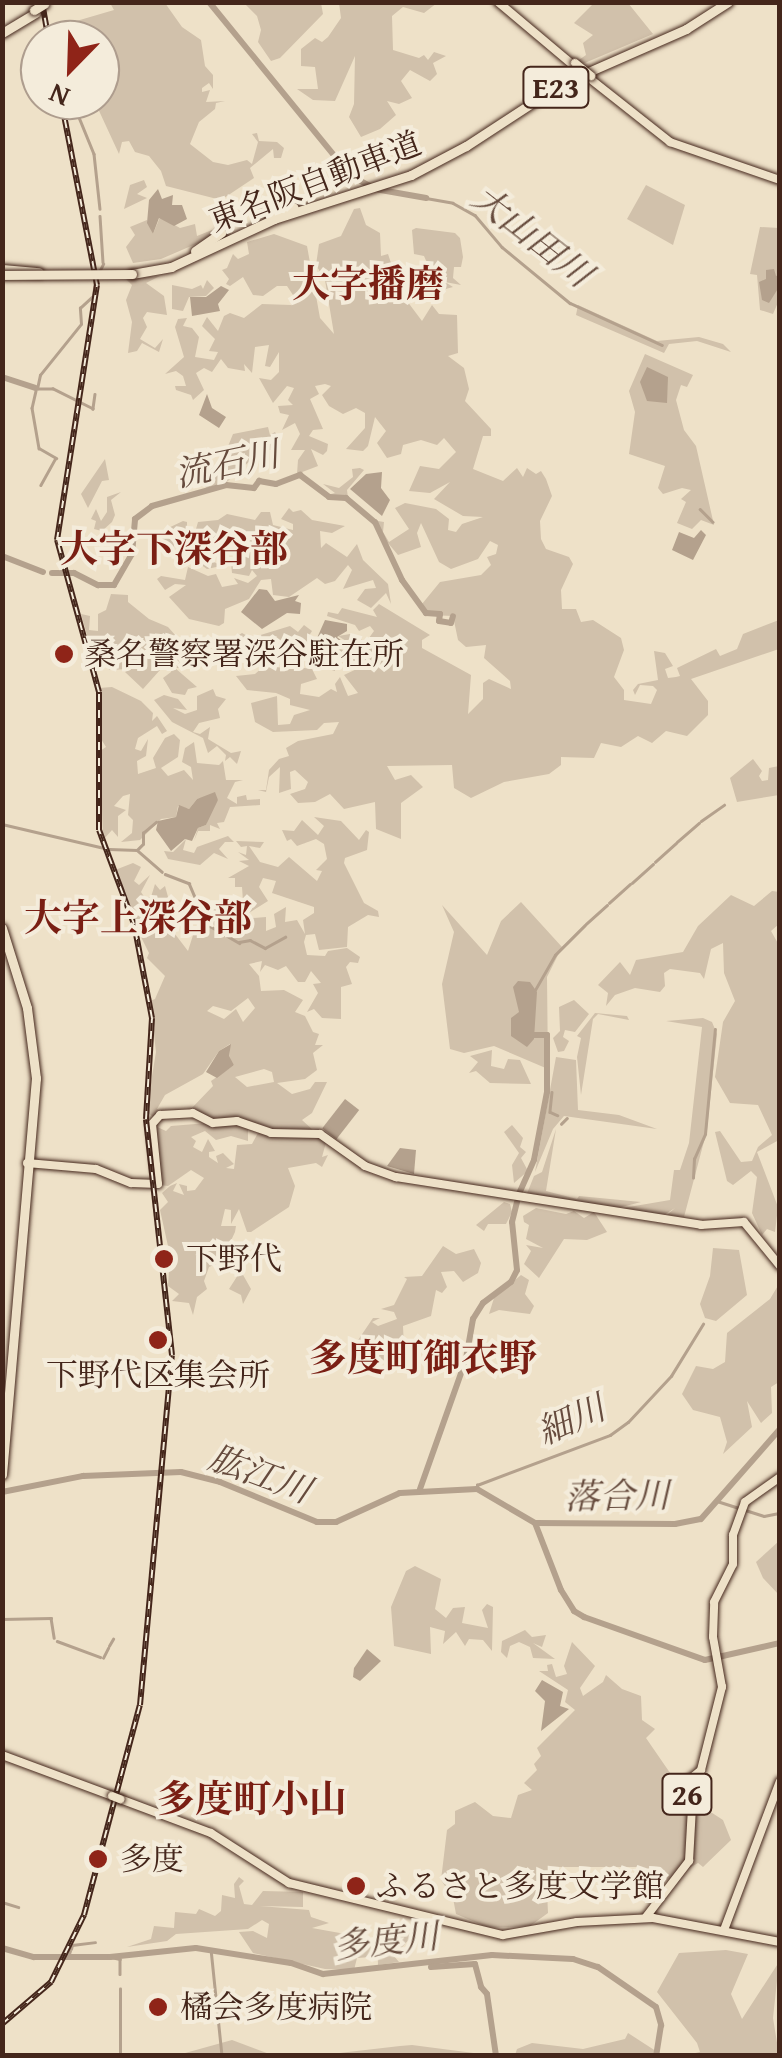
<!DOCTYPE html>
<html>
<head>
<meta charset="utf-8">
<style>
  body { margin:0 }
  #map { position:relative; width:782px; height:2058px; overflow:hidden; background:#eee1c8; font-family:"Gentium Book Plus","Noto Serif JP",serif }
  div>[style] { position:absolute }
  [style*='--x'] { left:calc(var(--x)*1px); top:calc(var(--y)*1px); width:calc(var(--w)*1px); rotate:calc(var(--a)*1deg) }
  .green>* { inset:0; background:#d1c1ab }
  .water>* { inset:0; background:#b4a18d; transform-origin:0 0 }
  .stream>* { height:2.5px; margin:-1.25px; padding:0 1.25px; transform-origin:1.25px; border-radius:1.25px; background:#b4a18d }
  .river>* { height:6px; margin:-3px; padding:0 3px; transform-origin:3px; border-radius:3px; background:#b4a18d }
  .roads { filter:drop-shadow(0 0 2px #44261b) drop-shadow(0 0 2px #44261b) }
  .major>* { height:8px; margin:-4px; padding:0 4px; transform-origin:4px; border-radius:4px; background:#eee1c8 }
  .highway>* { height:9px; margin:-4.5px; padding:0 4.5px; transform-origin:4.5px; border-radius:4.5px; background:#eee1c8 }
  .rail>* { height:6px; margin-top:-3px; transform-origin:0; background:repeating-linear-gradient(90deg,#f4ecdb 0 8px,#44261b 0 16px); box-sizing:border-box; border-block:2px solid #44261b }
  .bridges { filter:drop-shadow(0 0 2px #44261b) drop-shadow(0 0 2px #44261b) }
  .major-bridge>* { height:8px; margin:-4px; padding:0 4px; transform-origin:4px; border-radius:4px; background:#eee1c8 }
  .highway-bridge>* { height:9px; margin:-4.5px; padding:0 4.5px; transform-origin:4.5px; border-radius:4.5px; background:#eee1c8 }
  .dots>* { width:28px; height:28px; translate:-50% -50%; box-sizing:border-box; border:5px solid #f4ecdb; border-radius:50% }
  span { translate:-50% -50%; white-space:nowrap; text-align:center; line-height:1.15; -webkit-text-stroke:8px #f4ecdb; paint-order:stroke }
  .shield-label span { padding:2px 8px; background:#f4ecdb; border:2px solid; border-radius:8px; -webkit-text-stroke-width:0 }
  .shield-label { font-size:30px; color:#44261b; font-weight:700 }
  .street-label { font-size:32px; color:#44261b }
  .poi-label { font-size:32px; color:#44261b }
  .left { translate:0 -50%; text-align:left }
  .water-label { font-size:35px; color:#664b3d; font-style:italic }
  .quarter-label { font-size:38px; color:#7a1f14; font-weight:700 }
  .frame { position:absolute; inset:0; border:5px solid #44261b; pointer-events:none }
  .north { position:absolute; left:20px; top:20px; width:100px; height:100px; box-sizing:border-box; background:#f4ecdb; border:2px solid #ae9d8e; border-radius:50%; rotate:203deg; font-size:28px; font-weight:700; line-height:40px; text-align:center; color:#44261b }
  .north::after { content:''; display:block; margin:auto; width:35px; height:45px; background:#8f2418; clip-path:polygon(50% 0,100% 100%,50% 72%,0 100%) }
</style>
</head>
<body>
<div id="map">
  <div class="green">
    <div style="clip-path:polygon(110px 3px,165px 3px,182px 27px,201px 40px,205px 66px,213px 75px,213px 89px,209px 83px,202px 88px,202px 92px,210px 90px,206px 102px,225px 101px,216px 103px,215px 109px,199px 122px,190px 144px,213px 162px,228px 165px,247px 160px,252px 164px,258px 142px,252px 134px,257px 133px,259px 141px,277px 142px,284px 148px,281px 158px,274px 158px,273px 149px,250px 168px,254px 178px,221px 200px,166px 186px,161px 171px,149px 156px,135px 152px,129px 141px,122px 142px,119px 154px,94px 100px,100px 100px,100px 40px,84px 40px,73px 22px,114px 10px)"></div>
    <div style="clip-path:polygon(244px 3px,321px 3px,323px 14px,280px 58px,271px 61px,258px 42px,261px 30px,257px 16px)"></div>
    <div style="clip-path:polygon(339px 3px,437px 3px,424px 13px,403px 7px,392px 16px,393px 50px,419px 58px,424px 55px,428px 60px,434px 52px,446px 56px,433px 63px,437px 74px,430px 81px,410px 70px,401px 81px,412px 98px,399px 104px,387px 101px,396px 115px,380px 129px,361px 137px,349px 117px,354px 104px,355px 56px,335px 101px,313px 100px,297px 89px,318px 89px,315px 67px,301px 66px,301px 49px,315px 38px,322px 42px,328px 37px,341px 18px)"></div>
    <div style="clip-path:polygon(594px 3px,628px 3px,653px 34px,580px 65px,576px 62px,586px 55px,583px 43px,593px 35px,574px 23px)"></div>
    <div style="clip-path:polygon(144px 180px,147px 187px,137px 194px,147px 198px,124px 209px,130px 185px)"></div>
    <div style="clip-path:polygon(646px 185px,685px 205px,673px 245px,627px 219px)"></div>
    <div style="clip-path:polygon(360px 208px,366px 225px,380px 233px,381px 256px,388px 254px,392px 266px,384px 266px,386px 272px,378px 279px,381px 299px,401px 293px,422px 321px,432px 305px,439px 314px,457px 315px,458px 353px,448px 356px,464px 368px,469px 389px,465px 401px,491px 429px,491px 436px,483px 436px,473px 469px,503px 481px,517px 468px,523px 477px,527px 468px,536px 474px,541px 471px,546px 479px,552px 496px,540px 521px,541px 539px,546px 549px,569px 557px,573px 564px,561px 590px,562px 609px,576px 609px,581px 622px,593px 620px,621px 638px,624px 650px,614px 677px,624px 690px,624px 700px,651px 704px,657px 690px,653px 686px,640px 685px,635px 695px,633px 690px,638px 684px,658px 680px,654px 651px,665px 653px,673px 666px,665px 669px,668px 678px,676px 677px,680px 676px,677px 668px,716px 649px,720px 656px,737px 649px,743px 634px,779px 620px,779px 649px,691px 679px,708px 701px,708px 715px,687px 736px,666px 731px,652px 743px,638px 736px,621px 747px,601px 743px,594px 758px,561px 757px,561px 765px,549px 774px,504px 782px,471px 798px,454px 788px,452px 765px,387px 766px,395px 780px,411px 775px,423px 787px,401px 803px,401px 839px,376px 829px,375px 802px,344px 809px,330px 794px,315px 802px,298px 803px,290px 794px,305px 789px,308px 782px,295px 770px,290px 772px,291px 789px,279px 793px,280px 767px,269px 777px,266px 792px,258px 790px,266px 790px,269px 770px,279px 759px,289px 756px,286px 748px,298px 741px,333px 734px,339px 722px,324px 723px,317px 730px,273px 732px,255px 722px,251px 703px,277px 696px,278px 725px,290px 724px,294px 715px,310px 710px,290px 705px,290px 699px,276px 693px,247px 690px,236px 676px,255px 674px,263px 667px,304px 668px,312px 669px,317px 679px,301px 684px,300px 694px,319px 697px,331px 689px,337px 692px,335px 684px,340px 677px,348px 696px,358px 693px,344px 675px,365px 665px,349px 659px,354px 652px,369px 655px,338px 636px,350px 634px,366px 642px,374px 631px,370px 626px,359px 631px,355px 625px,327px 616px,328px 612px,338px 614px,342px 608px,377px 617px,373px 610px,379px 604px,430px 635px,422px 640px,422px 648px,471px 675px,468px 714px,483px 699px,483px 683px,489px 679px,511px 689px,510px 681px,484px 658px,486px 645px,466px 647px,458px 640px,453px 616px,429px 615px,422px 604px,440px 582px,481px 575px,491px 565px,487px 557px,496px 554px,498px 545px,490px 541px,478px 559px,451px 569px,439px 562px,421px 523px,417px 533px,421px 547px,398px 555px,378px 531px,378px 521px,384px 522px,383px 532px,389px 542px,409px 529px,395px 508px,405px 503px,436px 509px,449px 519px,448px 530px,456px 532px,462px 524px,483px 517px,463px 516px,434px 499px,450px 482px,430px 493px,409px 491px,420px 466px,439px 469px,456px 452px,444px 438px,437px 445px,421px 440px,403px 445px,401px 454px,387px 458px,377px 443px,386px 431px,375px 417px,368px 446px,363px 451px,346px 449px,365px 428px,365px 413px,356px 408px,343px 414px,329px 406px,322px 395px,331px 386px,325px 384px,315px 386px,319px 394px,310px 399px,323px 429px,313px 430px,309px 436px,328px 444px,327px 451px,323px 455px,311px 449px,318px 466px,297px 474px,298px 460px,305px 450px,291px 450px,300px 434px,295px 423px,282px 430px,289px 415px,280px 413px,278px 406px,293px 405px,288px 400px,294px 388px,287px 386px,273px 403px,259px 378px,271px 380px,279px 372px,279px 352px,270px 367px,265px 366px,269px 345px,255px 347px,252px 373px,244px 364px,245px 371px,228px 368px,221px 359px,212px 372px,204px 368px,196px 373px,204px 390px,193px 400px,191px 395px,176px 390px,175px 386px,186px 386px,183px 376px,176px 371px,165px 374px,184px 357px,175px 327px,178px 319px,187px 318px,183px 326px,192px 328px,199px 337px,195px 357px,214px 360px,218px 352px,209px 351px,215px 339px,202px 326px,207px 317px,218px 331px,224px 316px,230px 313px,244px 318px,262px 304px,291px 305px,293px 295px,287px 286px,277px 286px,263px 296px,253px 295px,243px 277px,230px 286px,226px 284px,229px 279px,222px 270px,227px 268px,233px 254px,238px 259px,249px 254px,247px 242px,274px 234px,307px 246px,320px 318px,334px 334px,325px 280px,316px 265px,319px 244px,341px 236px,354px 209px)"></div>
    <div style="clip-path:polygon(160px 217px,180px 228px,195px 224px,197px 236px,212px 230px,212px 237px,161px 259px,133px 263px,126px 247px,135px 235px,130px 227px,147px 220px,153px 234px)"></div>
    <div style="clip-path:polygon(760px 227px,779px 228px,779px 300px,773px 314px,760px 310px,757px 275px,750px 274px)"></div>
    <div style="clip-path:polygon(416px 228px,455px 233px,460px 238px,463px 257px,461px 267px,454px 267px,453px 278px,461px 285px,445px 282px,453px 287px,442px 290px,422px 283px,420px 277px,431px 272px,424px 256px,414px 254px,412px 230px)"></div>
    <div style="clip-path:polygon(160px 276px,146px 283px,164px 296px,167px 315px,147px 312px,143px 318px,147px 327px,140px 339px,155px 348px,163px 339px,159px 352px,142px 343px,137px 351px,128px 353px,132px 322px,126px 300px,132px 285px,126px 279px)"></div>
    <div style="clip-path:polygon(207px 280px,214px 288px,206px 296px,189px 297px,183px 311px,172px 309px,172px 285px,192px 289px,201px 285px,203px 289px)"></div>
    <div style="clip-path:polygon(578px 305px,657px 341px,699px 337px,723px 344px,731px 352px,697px 341px,669px 344px,664px 353px,576px 315px)"></div>
    <div style="clip-path:polygon(645px 354px,693px 375px,687px 387px,681px 385px,676px 400px,684px 430px,696px 446px,714px 525px,701px 520px,692px 529px,677px 523px,686px 502px,681px 499px,691px 490px,682px 488px,663px 494px,658px 488px,665px 466px,629px 454px,635px 412px,629px 391px)"></div>
    <div style="clip-path:polygon(268px 427px,270px 435px,275px 432px,278px 437px,273px 450px,262px 450px,219px 489px,209px 490px,199px 481px,203px 470px,215px 475px,218px 471px,233px 434px)"></div>
    <div style="clip-path:polygon(105px 459px,109px 480px,102px 481px,88px 508px,81px 494px)"></div>
    <div style="clip-path:polygon(360px 468px,364px 470px,347px 490px,348px 498px,327px 495px,335px 493px,323px 484px,339px 488px,353px 477px,352px 469px)"></div>
    <div style="clip-path:polygon(121px 492px,111px 500px,115px 515px,112px 522px,102px 531px,94px 529px,96px 521px,91px 519px,96px 509px,101px 521px,107px 512px,107px 497px)"></div>
    <div style="clip-path:polygon(289px 508px,293px 512px,301px 510px,312px 520px,345px 526px,332px 533px,320px 531px,321px 548px,326px 543px,347px 557px,357px 544px,363px 560px,388px 584px,391px 604px,386px 593px,371px 608px,357px 600px,365px 589px,376px 588px,373px 580px,343px 589px,352px 570px,348px 565px,335px 581px,325px 584px,317px 578px,289px 597px,273px 595px,271px 579px,261px 580px,249px 599px,225px 609px,224px 623px,219px 626px,189px 619px,169px 597px,186px 585px,175px 584px,165px 590px,157px 579px,161px 576px,185px 580px,188px 567px,208px 576px,216px 574px,222px 587px,238px 584px,234px 578px,248px 583px,257px 576px,252px 570px,249px 576px,232px 573px,231px 563px,246px 556px,239px 549px,230px 555px,225px 539px,216px 543px,211px 560px,221px 566px,207px 569px,176px 547px,160px 545px,164px 530px,183px 521px,187px 522px,187px 533px,194px 536px,198px 522px,218px 520px,227px 514px,255px 520px,261px 512px,270px 512px,273px 525px,293px 530px,293px 524px,281px 519px)"></div>
    <div style="clip-path:polygon(111px 594px,128px 595px,128px 602px,149px 619px,168px 627px,176px 636px,168px 656px,183px 647px,180px 665px,192px 654px,193px 668px,175px 668px,197px 687px,188px 689px,185px 695px,172px 693px,163px 678px,171px 672px,174px 662px,162px 660px,160px 670px,143px 689px,125px 672px,129px 669px,109px 670px,107px 656px,92px 653px,81px 614px,90px 616px,89px 630px,98px 631px,98px 614px,106px 610px)"></div>
    <div style="clip-path:polygon(304px 625px,312px 631px,307px 639px,343px 650px,344px 656px,335px 664px,335px 671px,325px 668px,330px 650px,323px 650px,320px 662px,282px 656px,280px 645px,272px 637px,264px 640px,281px 658px,229px 656px,219px 648px,242px 633px,251px 638px,290px 626px,298px 632px)"></div>
    <div style="clip-path:polygon(112px 687px,141px 701px,153px 713px,152px 721px,157px 716px,167px 731px,162px 734px,157px 726px,138px 738px,135px 749px,141px 751px,148px 739px,146px 756px,137px 761px,138px 774px,156px 768px,153px 758px,165px 738px,174px 734px,180px 740px,178px 757px,161px 768px,168px 776px,184px 770px,193px 780px,191px 767px,182px 762px,185px 748px,194px 742px,197px 763px,219px 765px,223px 761px,226px 780px,243px 780px,235px 782px,227px 798px,237px 804px,237px 797px,246px 795px,247px 800px,260px 799px,260px 805px,230px 807px,224px 822px,217px 823px,220px 829px,210px 825px,210px 831px,198px 831px,194px 841px,198px 828px,206px 825px,212px 804px,218px 800px,214px 795px,197px 799px,189px 809px,178px 806px,176px 817px,161px 819px,140px 840px,121px 842px,132px 833px,133px 820px,128px 815px,130px 794px,123px 796px,114px 806px,126px 810px,118px 816px,118px 837px,112px 830px,103px 840px,100px 751px,106px 747px,101px 739px,99px 688px)"></div>
    <div style="clip-path:polygon(213px 689px,216px 696px,226px 699px,218px 709px,220px 718px,199px 723px,193px 732px,200px 734px,210px 727px,208px 739px,231px 753px,241px 751px,237px 764px,230px 757px,225px 761px,226px 755px,217px 746px,208px 753px,203px 738px,172px 722px,154px 700px,164px 695px,178px 699px,187px 710px,173px 708px,185px 714px,197px 710px,197px 696px)"></div>
    <div style="clip-path:polygon(753px 759px,762px 771px,759px 776px,762px 781px,768px 780px,769px 768px,779px 766px,779px 795px,737px 802px,730px 778px)"></div>
    <div style="clip-path:polygon(evenodd,314px 817px,341px 821px,359px 840px,366px 830px,369px 832px,367px 850px,345px 858px,344px 863px,364px 903px,378px 911px,379px 917px,368px 915px,348px 927px,347px 947px,319px 950px,315px 934px,306px 935px,304px 942px,307px 955px,325px 956px,328px 951px,347px 948px,360px 957px,358px 963px,350px 962px,346px 967px,352px 984px,341px 987px,341px 1019px,322px 1018px,314px 1009px,307px 1012px,318px 993px,313px 984px,321px 983px,311px 971px,305px 982px,298px 982px,286px 966px,278px 970px,265px 965px,260px 972px,262px 961px,249px 964px,259px 976px,261px 991px,284px 990px,303px 1000px,295px 1012px,305px 1016px,313px 1032px,319px 1034px,315px 1045px,323px 1045px,313px 1053px,317px 1070px,305px 1079px,277px 1083px,292px 1094px,310px 1089px,315px 1082px,327px 1082px,312px 1113px,302px 1120px,314px 1131px,282px 1133px,238px 1120px,215px 1122px,189px 1111px,213px 1086px,211px 1081px,234px 1065px,229px 1058px,230px 1044px,219px 1051px,203px 1074px,165px 1095px,157px 1109px,162px 1112px,155px 1118px,146px 1112px,156px 1052px,150px 1001px,155px 999px,165px 976px,147px 958px,149px 953px,139px 933px,142px 929px,135px 923px,115px 870px,133px 863px,141px 867px,134px 881px,139px 885px,150px 875px,141px 892px,145px 898px,151px 897px,155px 884px,160px 890px,165px 886px,170px 904px,165px 921px,188px 951px,194px 932px,208px 925px,239px 944px,229px 937px,233px 929px,226px 922px,217px 929px,202px 910px,227px 908px,230px 902px,243px 901px,242px 887px,235px 887px,235px 878px,228px 878px,249px 866px,239px 861px,249px 860px,238px 852px,246px 855px,247px 846px,241px 847px,236px 841px,264px 842px,260px 848px,249px 846px,260px 862px,278px 867px,289px 857px,317px 881px,322px 871px,316px 870px,327px 859px,324px 844px,316px 839px,297px 846px,291px 839px,287px 841px,282px 830px,294px 831px,302px 820px,318px 835px,324px 826px,314px 817px,263px 878px,276px 881px,272px 893px,314px 907px,314px 913px,303px 920px,305px 934px,297px 920px,285px 922px,286px 907px,274px 914px,276px 927px,266px 931px,266px 917px,253px 918px,249px 913px,268px 901px,259px 887px,263px 878px,314px 817px,248px 998px,255px 1008px,243px 1022px,236px 1009px,224px 1019px,207px 1011px,213px 1006px,231px 1011px,248px 998px,314px 817px,264px 1069px,272px 1072px,274px 1082px,247px 1087px,235px 1077px,264px 1069px)"></div>
    <div style="clip-path:polygon(228px 836px,234px 842px,225px 842px,219px 849px,228px 859px,214px 853px,200px 865px,168px 859px,164px 851px,173px 852px,186px 839px,183px 850px,194px 853px,197px 847px)"></div>
    <div style="clip-path:polygon(772px 891px,780px 892px,779px 924px,771px 931px,780px 947px,779px 1140px,757px 1152px,778px 1207px,775px 1232px,767px 1229px,762px 1235px,752px 1213px,757px 1177px,751px 1171px,733px 1185px,727px 1181px,715px 1132px,720px 1131px,741px 1162px,752px 1161px,758px 1147px,772px 1135px,758px 1105px,730px 1103px,715px 1077px,723px 1022px,735px 1001px,724px 973px,723px 943px,711px 949px,704px 979px,700px 973px,670px 969px,664px 973px,665px 986px,660px 992px,635px 988px,615px 995px,606px 1006px,608px 993px,598px 985px,620px 962px,630px 975px,636px 960px,683px 952px,698px 926px,731px 895px,754px 906px)"></div>
    <div style="clip-path:polygon(521px 902px,562px 947px,547px 977px,548px 1069px,494px 1046px,464px 1053px,450px 1049px,442px 984px,454px 932px,442px 905px,487px 955px,501px 921px)"></div>
    <div style="clip-path:polygon(574px 1000px,589px 1014px,575px 1032px,565px 1030px,563px 1037px,569px 1041px,564px 1051px,558px 1052px,553px 1038px,560px 1031px,559px 1007px)"></div>
    <div style="clip-path:polygon(595px 1013px,627px 1016px,629px 1020px,598px 1014px,593px 1019px,581px 1095px,577px 1057px,581px 1038px,577px 1036px)"></div>
    <div style="clip-path:polygon(703px 1018px,712px 1022px,717px 1034px,707px 1130px,684px 1217px,667px 1215px,675px 1208px,664px 1215px,617px 1209px,670px 1200px,674px 1170px,680px 1170px,689px 1143px,702px 1027px,666px 1021px)"></div>
    <div style="clip-path:polygon(492px 1050px,491px 1066px,504px 1069px,508px 1059px,520px 1060px,531px 1084px,490px 1083px,476px 1071px,469px 1073px,478px 1062px,470px 1056px)"></div>
    <div style="clip-path:polygon(556px 1057px,576px 1060px,578px 1110px,619px 1115px,657px 1129px,564px 1116px,553px 1129px,535px 1172px)"></div>
    <div style="clip-path:polygon(232px 1121px,248px 1127px,248px 1141px,231px 1136px,216px 1140px,205px 1131px,191px 1137px,196px 1141px,193px 1147px,202px 1152px,208px 1139px,215px 1151px,209px 1152px,209px 1157px,218px 1163px,216px 1156px,223px 1153px,234px 1164px,226px 1168px,234px 1169px,237px 1145px,252px 1144px,259px 1131px,314px 1134px,327px 1139px,322px 1157px,328px 1155px,322px 1167px,316px 1163px,288px 1168px,295px 1186px,289px 1207px,251px 1232px,247px 1232px,239px 1209px,231px 1224px,231px 1210px,225px 1209px,221px 1226px,236px 1226px,235px 1232px,221px 1262px,209px 1267px,204px 1281px,207px 1289px,197px 1297px,193px 1315px,189px 1303px,172px 1301px,179px 1294px,168px 1286px,170px 1255px,160px 1210px,168px 1202px,162px 1193px,170px 1186px,177px 1183px,173px 1191px,184px 1195px,179px 1184px,187px 1186px,187px 1191px,195px 1190px,204px 1178px,191px 1170px,168px 1186px,160px 1185px,155px 1126px,166px 1131px,171px 1126px)"></div>
    <div style="clip-path:polygon(512px 1125px,523px 1138px,520px 1147px,526px 1152px,521px 1158px,528px 1171px,514px 1183px,512px 1165px,519px 1153px,504px 1132px)"></div>
    <div style="clip-path:polygon(556px 1129px,546px 1191px,577px 1199px,579px 1196px,641px 1202px,614px 1209px,526px 1196px,534px 1176px,542px 1172px)"></div>
    <div style="clip-path:polygon(504px 1202px,510px 1204px,512px 1212px,506px 1224px,488px 1224px,484px 1231px,476px 1225px)"></div>
    <div style="clip-path:polygon(536px 1208px,566px 1214px,574px 1211px,584px 1218px,594px 1212px,607px 1232px,587px 1240px,564px 1239px,539px 1278px,524px 1264px,531px 1251px,526px 1245px,543px 1248px,526px 1239px,529px 1225px,524px 1222px,523px 1216px)"></div>
    <div style="clip-path:polygon(443px 1246px,456px 1254px,474px 1249px,481px 1263px,478px 1273px,463px 1282px,454px 1271px,441px 1272px,447px 1287px,442px 1293px,436px 1290px,431px 1316px,403px 1326px,404px 1349px,390px 1360px,375px 1362px,370px 1351px,350px 1352px,373px 1318px,380px 1318px,372px 1322px,378px 1326px,397px 1319px,394px 1312px,381px 1309px,394px 1305px,407px 1279px,404px 1277px,422px 1276px)"></div>
    <div style="clip-path:polygon(713px 1248px,739px 1250px,747px 1295px,716px 1321px,705px 1318px,700px 1304px,710px 1276px)"></div>
    <div style="clip-path:polygon(238px 1266px,251px 1289px,243px 1304px,241px 1295px,229px 1289px,238px 1275px)"></div>
    <div style="clip-path:polygon(521px 1275px,529px 1280px,525px 1294px,534px 1306px,530px 1314px,499px 1310px,489px 1314px,494px 1298px)"></div>
    <div style="clip-path:polygon(779px 1284px,779px 1382px,771px 1387px,772px 1413px,761px 1423px,747px 1401px,752px 1427px,723px 1454px,727px 1442px,720px 1417px,693px 1410px,682px 1394px,696px 1366px,713px 1369px,725px 1362px,727px 1333px,770px 1299px)"></div>
    <div style="clip-path:polygon(779px 1541px,779px 1595px,763px 1578px,756px 1562px)"></div>
    <div style="clip-path:polygon(415px 1566px,441px 1579px,435px 1609px,446px 1618px,453px 1608px,465px 1607px,462px 1623px,488px 1628px,482px 1610px,487px 1604px,493px 1607px,492px 1651px,483px 1640px,469px 1639px,465px 1646px,456px 1632px,443px 1644px,445px 1631px,430px 1627px,431px 1654px,394px 1646px,391px 1607px,406px 1571px)"></div>
    <div style="clip-path:polygon(525px 1630px,532px 1637px,546px 1635px,542px 1647px,533px 1643px,555px 1659px,533px 1658px,530px 1647px,519px 1642px,510px 1646px,507px 1658px,501px 1652px,502px 1641px)"></div>
    <div style="clip-path:polygon(572px 1642px,595px 1666px,580px 1688px,583px 1696px,603px 1682px,606px 1675px,622px 1689px,641px 1696px,642px 1720px,655px 1729px,646px 1738px,677px 1783px,679px 1798px,683px 1803px,695px 1795px,708px 1799px,706px 1809px,723px 1820px,731px 1840px,703px 1867px,698px 1863px,662px 1883px,639px 1867px,558px 1867px,547px 1891px,548px 1913px,530px 1926px,489px 1928px,456px 1914px,453px 1898px,441px 1880px,447px 1830px,455px 1824px,455px 1811px,475px 1802px,493px 1816px,511px 1818px,518px 1795px,532px 1790px,524px 1783px,537px 1770px,534px 1764px,541px 1756px,537px 1748px,575px 1710px,565px 1702px,568px 1690px,539px 1671px,548px 1671px,547px 1665px,552px 1664px,556px 1677px,567px 1674px,564px 1666px)"></div>
    <div style="clip-path:polygon(239px 1877px,244px 1881px,239px 1886px,244px 1904px,252px 1905px,263px 1891px,303px 1892px,303px 1907px,260px 1906px,309px 1910px,311px 1917px,329px 1923px,312px 1928px,351px 1935px,356px 1941px,359px 1936px,362px 1943px,374px 1939px,372px 1957px,357px 1958px,354px 1970px,325px 1969px,253px 1953px,239px 1932px,253px 1931px,267px 1938px,269px 1924px,262px 1920px,248px 1929px,176px 1934px,167px 1941px,127px 1947px,151px 1939px,154px 1926px,174px 1928px,175px 1912px,196px 1914px,199px 1909px,215px 1916px,221px 1911px,222px 1895px,235px 1898px,234px 1884px)"></div>
    <div style="clip-path:polygon(422px 1929px,429px 1939px,425px 1934px,414px 1934px,394px 1956px,399px 1962px,378px 1965px,377px 1934px)"></div>
    <div style="clip-path:polygon(726px 1950px,748px 1954px,731px 1994px,742px 2019px,779px 1962px,773px 2018px,779px 2055px,686px 2055px,700px 2052px,697px 2043px,657px 1992px,679px 1953px)"></div>
    <div style="clip-path:polygon(628px 2033px,662px 2055px,515px 2055px,517px 2049px,532px 2043px,583px 2049px,625px 2039px)"></div>
    <div style="clip-path:polygon(232px 2040px,272px 2055px,178px 2055px)"></div>
    <div style="clip-path:polygon(412px 2045px,489px 2055px,322px 2055px,400px 2046px)"></div>
  </div>
  <div class="water">
    <div style="clip-path:polygon(158px 189px,162px 199px,173px 195px,172px 205px,182px 205px,187px 219px,174px 226px,159px 218px,153px 234px,147px 223px,149px 200px)"></div>
    <div style="clip-path:polygon(774px 269px,776px 276px,779px 275px,779px 287px,769px 303px,762px 300px,759px 282px,766px 279px,766px 270px)"></div>
    <div style="clip-path:polygon(221px 286px,229px 290px,218px 304px,220px 311px,192px 316px,190px 297px,206px 297px)"></div>
    <div style="clip-path:polygon(647px 367px,668px 377px,667px 403px,647px 401px,640px 382px)"></div>
    <div style="clip-path:polygon(207px 394px,212px 408px,226px 417px,219px 428px,199px 415px)"></div>
    <div style="clip-path:polygon(382px 472px,381px 488px,390px 500px,382px 516px,350px 489px,366px 474px)"></div>
    <div style="clip-path:polygon(701px 530px,706px 535px,693px 560px,672px 550px,679px 532px,694px 538px)"></div>
    <div style="clip-path:polygon(259px 589px,267px 590px,275px 601px,299px 595px,295px 601px,301px 603px,300px 614px,287px 613px,262px 629px,241px 612px)"></div>
    <div style="clip-path:polygon(325px 620px,347px 624px,347px 631px,337px 637px,349px 647px,317px 638px)"></div>
    <div style="clip-path:polygon(215px 792px,218px 800px,206px 825px,198px 828px,192px 841px,185px 839px,171px 851px,156px 830px,158px 821px,176px 817px,179px 805px,189px 809px,197px 799px)"></div>
    <div style="clip-path:polygon(518px 981px,530px 982px,537px 992px,534px 1039px,527px 1047px,511px 1036px,511px 1018px,519px 1012px,513px 987px)"></div>
    <div style="clip-path:polygon(231px 1044px,229px 1056px,234px 1065px,217px 1078px,206px 1072px,219px 1051px)"></div>
    <div style="left:345px;top:1099px;width:18px;height:37px;rotate:38deg"></div>
    <div style="clip-path:polygon(400px 1148px,416px 1150px,414px 1174px,387px 1166px)"></div>
    <div style="clip-path:polygon(367px 1649px,381px 1661px,360px 1681px,353px 1677px,354px 1668px)"></div>
    <div style="clip-path:polygon(542px 1680px,563px 1692px,560px 1706px,569px 1709px,541px 1731px,545px 1701px,535px 1691px)"></div>
  </div>
  <div class="stream">
    <div style="--x:72;--y:100;--w:58;--a:67.8"></div>
    <div style="--x:94;--y:154;--w:55;--a:83.8"></div>
    <div style="--x:426;--y:198;--w:27;--a:10"></div>
    <div style="--x:453;--y:203;--w:25;--a:29"></div>
    <div style="--x:475;--y:215;--w:42;--a:49.8"></div>
    <div style="--x:502;--y:247;--w:88;--a:39.5"></div>
    <div style="--x:570;--y:303;--w:101;--a:24.5"></div>
    <div style="--x:100;--y:216;--w:46;--a:86.3"></div>
    <div style="--x:99;--y:272;--w:9;--a:-63"></div>
    <div style="--x:36;--y:391;--w:17;--a:103"></div>
    <div style="--x:32;--y:408;--w:41;--a:80.1"></div>
    <div style="--x:39;--y:448;--w:20;--a:30"></div>
    <div style="--x:56;--y:458;--w:31;--a:119"></div>
    <div style="--x:95;--y:394;--w:15;--a:98"></div>
    <div style="--x:93;--y:409;--w:45;--a:-153.4"></div>
    <div style="--x:53;--y:389;--w:16;--a:180"></div>
    <div style="--x:37;--y:389;--w:14;--a:-78"></div>
    <div style="--x:40;--y:375;--w:65;--a:-51.2"></div>
    <div style="--x:81;--y:324;--w:16;--a:-94"></div>
    <div style="--x:80;--y:308;--w:18;--a:-43"></div>
    <div style="--x:93;--y:296;--w:14;--a:-82"></div>
    <div style="--x:700;--y:509;--w:18;--a:45"></div>
    <div style="--x:701;--y:821;--w:28;--a:-35"></div>
    <div style="--x:2;--y:824;--w:110;--a:13.2"></div>
    <div style="--x:109;--y:849;--w:28;--a:2"></div>
    <div style="--x:137;--y:850;--w:8;--a:-45"></div>
    <div style="--x:143;--y:844;--w:11;--a:-90"></div>
    <div style="--x:143;--y:833;--w:17;--a:-40"></div>
    <div style="--x:677;--y:842;--w:29;--a:-41"></div>
    <div style="--x:137;--y:850;--w:33;--a:41"></div>
    <div style="--x:655;--y:862;--w:28;--a:-42"></div>
    <div style="--x:165;--y:874;--w:26;--a:21"></div>
    <div style="--x:189;--y:883;--w:15;--a:67"></div>
    <div style="--x:632;--y:883;--w:28;--a:-42"></div>
    <div style="--x:195;--y:900;--w:30;--a:60"></div>
    <div style="--x:210;--y:926;--w:34;--a:30"></div>
    <div style="--x:609;--y:903;--w:28;--a:-42"></div>
    <div style="--x:586;--y:924;--w:28;--a:-42"></div>
    <div style="--x:239;--y:942;--w:11;--a:-10"></div>
    <div style="--x:250;--y:940;--w:17;--a:28"></div>
    <div style="--x:265;--y:948;--w:23;--a:-29"></div>
    <div style="--x:535;--y:990;--w:40;--a:-60.3"></div>
    <div style="--x:555;--y:955;--w:42;--a:-45"></div>
    <div style="--x:552;--y:1092;--w:20;--a:96"></div>
    <div style="--x:550;--y:1112;--w:8;--a:23"></div>
    <div style="--x:561;--y:1124;--w:8;--a:-45"></div>
    <div style="--x:693;--y:1178;--w:19;--a:-87"></div>
    <div style="--x:694;--y:1159;--w:27;--a:-66"></div>
    <div style="--x:705;--y:1134;--w:105;--a:-84.6"></div>
    <div style="--x:477;--y:1489;--w:4;--a:-90"></div>
    <div style="--x:477;--y:1485;--w:142;--a:-20.6"></div>
    <div style="--x:610;--y:1435;--w:22;--a:-36"></div>
    <div style="--x:628;--y:1422;--w:63;--a:-46.9"></div>
    <div style="--x:671;--y:1376;--w:61;--a:-58.4"></div>
    <div style="--x:717;--y:1501;--w:49;--a:17.7"></div>
    <div style="--x:764;--y:1516;--w:16;--a:-11"></div>
    <div style="--x:2;--y:1619;--w:49;--a:-1.2"></div>
    <div style="--x:51;--y:1618;--w:20;--a:81"></div>
    <div style="--x:57;--y:1641;--w:46;--a:20.4"></div>
    <div style="--x:109;--y:1646;--w:8;--a:-60"></div>
    <div style="--x:103;--y:1658;--w:11;--a:-63"></div>
    <div style="--x:2;--y:1902;--w:17;--a:17"></div>
    <div style="--x:780;--y:1919;--w:13;--a:90"></div>
    <div style="--x:71;--y:1949;--w:4;--a:-76"></div>
    <div style="--x:72;--y:1945;--w:23;--a:-7"></div>
    <div style="--x:211;--y:1949;--w:108;--a:84.1"></div>
    <div style="--x:68;--y:1957;--w:6;--a:-72"></div>
    <div style="--x:111;--y:1957;--w:9;--a:13"></div>
    <div style="--x:120;--y:1959;--w:15;--a:90"></div>
    <div style="--x:120;--y:2056;--w:67;--a:-90"></div>
  </div>
  <div class="river">
    <div style="--x:209;--y:2;--w:223;--a:50.8"></div>
    <div style="--x:350;--y:175;--w:29;--a:29"></div>
    <div style="--x:375;--y:189;--w:52;--a:10"></div>
    <div style="--x:2;--y:377;--w:35;--a:18"></div>
    <div style="--x:2;--y:556;--w:44;--a:21.3"></div>
    <div style="--x:52;--y:573;--w:22;--a:0"></div>
    <div style="--x:74;--y:573;--w:27;--a:27"></div>
    <div style="--x:98;--y:585;--w:16;--a:0"></div>
    <div style="--x:114;--y:585;--w:36;--a:-60"></div>
    <div style="--x:132;--y:554;--w:35;--a:-85"></div>
    <div style="--x:135;--y:519;--w:21;--a:-37"></div>
    <div style="--x:152;--y:506;--w:77;--a:-15.8"></div>
    <div style="--x:226;--y:485;--w:28;--a:6"></div>
    <div style="--x:254;--y:488;--w:9;--a:-54"></div>
    <div style="--x:259;--y:481;--w:17;--a:10"></div>
    <div style="--x:276;--y:484;--w:26;--a:-21"></div>
    <div style="--x:300;--y:475;--w:36;--a:37"></div>
    <div style="--x:329;--y:497;--w:17;--a:3"></div>
    <div style="--x:346;--y:498;--w:38;--a:40"></div>
    <div style="--x:375;--y:522;--w:64;--a:65"></div>
    <div style="--x:402;--y:580;--w:41;--a:54"></div>
    <div style="--x:426;--y:613;--w:14;--a:4"></div>
    <div style="--x:440;--y:614;--w:7;--a:98"></div>
    <div style="--x:439;--y:621;--w:12;--a:9"></div>
    <div style="--x:451;--y:623;--w:7;--a:-74"></div>
    <div style="--x:518;--y:1196;--w:39;--a:-66"></div>
    <div style="--x:534;--y:1160;--w:69;--a:-79.2"></div>
    <div style="--x:547;--y:1092;--w:57;--a:-90"></div>
    <div style="--x:547;--y:1035;--w:14;--a:180"></div>
    <div style="--x:420;--y:1489;--w:138;--a:-70.5"></div>
    <div style="--x:466;--y:1359;--w:41;--a:-80.1"></div>
    <div style="--x:473;--y:1319;--w:19;--a:-58"></div>
    <div style="--x:483;--y:1303;--w:35;--a:-37"></div>
    <div style="--x:511;--y:1282;--w:13;--a:-63"></div>
    <div style="--x:517;--y:1270;--w:48;--a:-95.9"></div>
    <div style="--x:512;--y:1222;--w:21;--a:-76"></div>
    <div style="--x:2;--y:1492;--w:83;--a:-11.2"></div>
    <div style="--x:83;--y:1476;--w:98;--a:-2.3"></div>
    <div style="--x:181;--y:1472;--w:40;--a:14.4"></div>
    <div style="--x:220;--y:1482;--w:105;--a:22.4"></div>
    <div style="--x:317;--y:1522;--w:19;--a:0"></div>
    <div style="--x:336;--y:1522;--w:70;--a:-24.4"></div>
    <div style="--x:400;--y:1493;--w:77;--a:-3"></div>
    <div style="--x:477;--y:1489;--w:67;--a:30.4"></div>
    <div style="--x:535;--y:1523;--w:72;--a:68.8"></div>
    <div style="--x:561;--y:1590;--w:25;--a:58"></div>
    <div style="--x:574;--y:1611;--w:12;--a:31"></div>
    <div style="--x:584;--y:1617;--w:128;--a:19.6"></div>
    <div style="--x:705;--y:1660;--w:77;--a:-12.8"></div>
    <div style="--x:536;--y:1523;--w:139;--a:0.4"></div>
    <div style="--x:675;--y:1524;--w:26;--a:-11"></div>
    <div style="--x:701;--y:1519;--w:120;--a:-48.7"></div>
    <div style="--x:2;--y:1948;--w:33;--a:16"></div>
    <div style="--x:34;--y:1957;--w:76;--a:0"></div>
    <div style="--x:110;--y:1957;--w:86;--a:-6"></div>
    <div style="--x:196;--y:1948;--w:96;--a:9"></div>
    <div style="--x:291;--y:1963;--w:34;--a:19"></div>
    <div style="--x:323;--y:1974;--w:170;--a:-6.4"></div>
    <div style="--x:492;--y:1955;--w:81;--a:2.8"></div>
    <div style="--x:573;--y:1959;--w:26;--a:18"></div>
    <div style="--x:598;--y:1967;--w:70;--a:34.6"></div>
    <div style="--x:656;--y:2007;--w:19;--a:74"></div>
    <div style="--x:661;--y:2025;--w:31;--a:99"></div>
    <div style="--x:431;--y:1967;--w:44;--a:-3.9"></div>
    <div style="--x:475;--y:1964;--w:24;--a:75"></div>
    <div style="--x:481;--y:1987;--w:9;--a:49"></div>
    <div style="--x:487;--y:1994;--w:63;--a:81.7"></div>
  </div>
  <div class="roads">
    <div class="major">
      <div style="--x:498;--y:2;--w:98;--a:40"></div>
      <div style="--x:588;--y:77;--w:105;--a:38.4"></div>
      <div style="--x:670;--y:142;--w:116;--a:19.1"></div>
      <div style="--x:27;--y:1163;--w:69;--a:5"></div>
      <div style="--x:96;--y:1169;--w:38;--a:22"></div>
      <div style="--x:131;--y:1183;--w:27;--a:2"></div>
      <div style="--x:158;--y:1184;--w:60;--a:-95.7"></div>
      <div style="--x:152;--y:1124;--w:12;--a:-48"></div>
      <div style="--x:160;--y:1115;--w:33;--a:-3"></div>
      <div style="--x:193;--y:1113;--w:22;--a:27"></div>
      <div style="--x:213;--y:1123;--w:24;--a:-5"></div>
      <div style="--x:237;--y:1121;--w:36;--a:19"></div>
      <div style="--x:271;--y:1133;--w:49;--a:1.2"></div>
      <div style="--x:320;--y:1134;--w:55;--a:35.4"></div>
      <div style="--x:365;--y:1166;--w:33;--a:20"></div>
      <div style="--x:396;--y:1177;--w:309;--a:8.9"></div>
      <div style="--x:701;--y:1225;--w:43;--a:-4"></div>
      <div style="--x:744;--y:1222;--w:57;--a:50.7"></div>
      <div style="--x:2;--y:1755;--w:117;--a:20.4"></div>
      <div style="--x:120;--y:1799;--w:97;--a:20.5"></div>
      <div style="--x:211;--y:1833;--w:93;--a:32.7"></div>
      <div style="--x:289;--y:1883;--w:220;--a:13.7"></div>
      <div style="--x:503;--y:1935;--w:75;--a:-10"></div>
      <div style="--x:577;--y:1922;--w:76;--a:-3"></div>
      <div style="--x:653;--y:1918;--w:129;--a:10.7"></div>
      <div style="--x:646;--y:1917;--w:71;--a:-52.5"></div>
      <div style="--x:689;--y:1861;--w:54;--a:-86.8"></div>
      <div style="--x:692;--y:1807;--w:24;--a:-109"></div>
      <div style="--x:684;--y:1784;--w:22;--a:-39"></div>
      <div style="--x:701;--y:1770;--w:86;--a:-75.8"></div>
      <div style="--x:722;--y:1687;--w:51;--a:-100.2"></div>
      <div style="--x:713;--y:1637;--w:35;--a:-88"></div>
      <div style="--x:714;--y:1602;--w:42;--a:-63.4"></div>
      <div style="--x:733;--y:1564;--w:29;--a:-90"></div>
      <div style="--x:733;--y:1535;--w:35;--a:-70"></div>
      <div style="--x:745;--y:1502;--w:43;--a:-35.5"></div>
      <div style="--x:724;--y:1930;--w:159;--a:-69.4"></div>
    </div>
    <div class="highway">
      <div style="--x:2;--y:33;--w:39;--a:-31"></div>
      <div style="--x:267;--y:212;--w:27;--a:-10"></div>
      <div style="--x:195;--y:251;--w:32;--a:-35"></div>
      <div style="--x:2;--y:269;--w:37;--a:5"></div>
      <div style="--x:132;--y:274;--w:40;--a:-10"></div>
      <div style="--x:171;--y:267;--w:114;--a:-25"></div>
      <div style="--x:274;--y:219;--w:144;--a:-17.8"></div>
      <div style="--x:411;--y:175;--w:62;--a:-27.8"></div>
      <div style="--x:466;--y:146;--w:113;--a:-33.1"></div>
      <div style="--x:561;--y:84;--w:137;--a:-23.7"></div>
      <div style="--x:686;--y:29;--w:50;--a:-32.7"></div>
      <div style="--x:2;--y:928;--w:84;--a:72.6"></div>
      <div style="--x:27;--y:1008;--w:71;--a:82.7"></div>
      <div style="--x:36;--y:1078;--w:398;--a:94.9"></div>
    </div>
  </div>
  <div class="rail">
    <div style="--x:42;--y:2;--w:39;--a:80"></div>
    <div style="--x:2;--y:2024;--w:65;--a:-40.6"></div>
    <div style="--x:51;--y:1982;--w:75;--a:-63.8"></div>
    <div style="--x:84;--y:1915;--w:217;--a:-75.1"></div>
    <div style="--x:140;--y:1705;--w:351;--a:-84.8"></div>
    <div style="--x:172;--y:1355;--w:237;--a:-96.3"></div>
    <div style="--x:146;--y:1119;--w:101;--a:-86.6"></div>
    <div style="--x:152;--y:1018;--w:96;--a:-100.8"></div>
    <div style="--x:134;--y:924;--w:100;--a:-110.4"></div>
    <div style="--x:99;--y:830;--w:138;--a:-90"></div>
    <div style="--x:99;--y:692;--w:158;--a:-105.4"></div>
    <div style="--x:57;--y:540;--w:258;--a:-81.1"></div>
    <div style="--x:97;--y:285;--w:188;--a:-101"></div>
  </div>
  <div class="bridges">
    <div class="major-bridge">
      <div style="--x:575;--y:63;--w:21;--a:39"></div>
      <div style="--x:112;--y:1796;--w:9;--a:21"></div>
    </div>
    <div class="highway-bridge">
      <div style="--x:34;--y:10;--w:12;--a:-31"></div>
      <div style="--x:2;--y:275;--w:130;--a:-0.4"></div>
    </div>
  </div>
  <div class="dots">
    <div style="left:64px;top:654px;background:#8f2418"></div>
    <div style="left:164px;top:1259px;background:#8f2418"></div>
    <div style="left:158px;top:1340px;background:#8f2418"></div>
    <div style="left:98px;top:1859px;background:#8f2418"></div>
    <div style="left:356px;top:1886px;background:#8f2418"></div>
    <div style="left:158px;top:2007px;background:#8f2418"></div>
  </div>
  <div class="shield-label">
    <span style="left:556px;top:87px">E23</span>
    <span style="left:687px;top:1794px">26</span>
  </div>
  <div class="street-label">
    <span style="left:315px;top:182px;rotate:-21deg">東名阪自動車道</span>
  </div>
  <div class="poi-label">
    <span class="left" style="left:84px;top:654px">桑名警察署深谷駐在所</span>
    <span class="left" style="left:186px;top:1259px">下野代</span>
    <span style="left:158px;top:1375px">下野代区集会所</span>
    <span class="left" style="left:120px;top:1859px">多度</span>
    <span class="left" style="left:376px;top:1886px">ふるさと多度文学館</span>
    <span class="left" style="left:180px;top:2007px">橘会多度病院</span>
  </div>
  <div class="water-label">
    <span style="left:532px;top:236px;rotate:38deg">大山田川</span>
    <span style="left:227px;top:464px;rotate:-12deg">流石川</span>
    <span style="left:571px;top:1420px;rotate:-24deg">細川</span>
    <span style="left:260px;top:1474px;rotate:20deg">肱江川</span>
    <span style="left:617px;top:1496px;rotate:-1deg">落合川</span>
    <span style="left:386px;top:1941px;rotate:-6deg">多度川</span>
  </div>
  <div class="quarter-label">
    <span style="left:368px;top:284px">大字播磨</span>
    <span style="left:174px;top:549px">大字下深谷部</span>
    <span style="left:138px;top:918px">大字上深谷部</span>
    <span style="left:423px;top:1358px">多度町御衣野</span>
    <span style="left:252px;top:1799px">多度町小山</span>
  </div>
  <div class="frame"></div>
  <div class="north">N</div>
</div>
</body>
</html>
